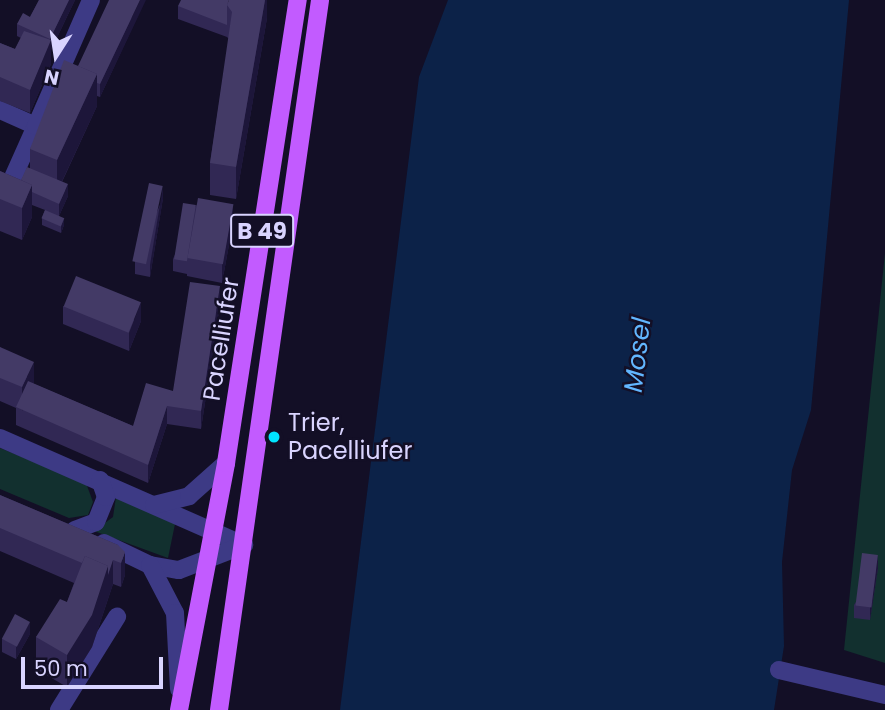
<!DOCTYPE html>
<html>
<head>
<meta charset="utf-8">
<style>
  body { margin:0 }
  #map { position:relative; width:885px; height:710px; overflow:hidden; background:#130f26; font-family:Poppins,sans-serif }
  div>[style] { position:absolute }
  [style*='--x'] { left:calc(var(--x)*1px); top:calc(var(--y)*1px); width:calc(var(--w)*1px); rotate:calc(var(--a)*1deg) }
  .green>* { inset:0; background:#12302f }
  .water>* { inset:0; background:#0c2248 }
  .minor>* { height:18px; margin:-9px; padding:0 9px; transform-origin:9px; border-radius:9px; background:#3d3a85 }
  .major>* { height:18px; margin:-9px; padding:0 9px; transform-origin:9px; border-radius:9px; background:#c25bff }
  .wall>* { inset:0; background:#312854 }
  .shaded-wall>* { inset:0; background:#1d163a }
  .building>* { inset:0; background:#433a66; transform-origin:0 0 }
  .dots>* { width:19px; height:19px; translate:-50% -50%; box-sizing:border-box; border:4px solid #130f26; border-radius:50% }
  span { translate:-50% -50%; white-space:nowrap; text-align:center; line-height:1.15; -webkit-text-stroke:5px #130f26; paint-order:stroke }
  .shield-label span { padding:2px 5px; background:#130f26; border:2px solid; border-radius:5px; -webkit-text-stroke-width:0 }
  .shield-label { font-size:23px; color:#d9d4ff; font-weight:700 }
  .street-label { font-size:24px; color:#d9d4ff }
  .poi-label { font-size:24px; color:#d9d4ff }
  .left { translate:0 -50%; text-align:left }
  .water-label { font-size:26px; color:#62b6ff; font-style:italic }
  .north { position:absolute; left:21px; top:21px; width:70px; height:70px; -webkit-text-stroke:5px #130f26; paint-order:stroke; rotate:192deg; font-size:19px; font-weight:700; line-height:28px; text-align:center; color:#d9d4ff }
  .north::after { content:''; display:block; margin:auto; width:24px; height:32px; background:#d9d4ff; clip-path:polygon(50% 0,100% 100%,50% 72%,0 100%) }
  .scale { position:absolute; left:21px; top:657px; width:142px; height:32px; box-sizing:border-box; border:4px solid #d9d4ff; border-top:0; padding-left:9px; font-size:21px; line-height:24px; white-space:nowrap; color:#d9d4ff; -webkit-text-stroke:5px #130f26; paint-order:stroke }
</style>
</head>
<body>
<div id="map">
  <div class="green">
    <div style="clip-path:polygon(885px 253px,885px 663px,844px 650px)"></div>
    <div style="clip-path:polygon(0 448px,86px 483px,93px 502px,88px 515px,69px 518px,0 489px)"></div>
    <div style="clip-path:polygon(116px 497px,175px 524px,168px 558px,94px 531px,113px 517px)"></div>
  </div>
  <div class="water">
    <div style="clip-path:polygon(448px 0,849px 0,811px 410px,792px 470px,782px 562px,784px 646px,774px 710px,340px 710px,419px 77px)"></div>
  </div>
  <div class="minor">
    <div style="--x:0;--y:110;--w:39;--a:24"></div>
    <div style="--x:36;--y:126;--w:73;--a:114.1"></div>
    <div style="--x:6;--y:193;--w:6;--a:-162"></div>
    <div style="--x:36;--y:126;--w:137;--a:-66.4"></div>
    <div style="--x:0;--y:438;--w:266;--a:23.7"></div>
    <div style="--x:154;--y:505;--w:36;--a:-14"></div>
    <div style="--x:189;--y:496;--w:50;--a:-41.7"></div>
    <div style="--x:75;--y:530;--w:22;--a:-21"></div>
    <div style="--x:96;--y:522;--w:27;--a:-68"></div>
    <div style="--x:106;--y:497;--w:18;--a:-109"></div>
    <div style="--x:104;--y:543;--w:51;--a:25.6"></div>
    <div style="--x:150;--y:565;--w:29;--a:10"></div>
    <div style="--x:179;--y:570;--w:70;--a:-21"></div>
    <div style="--x:150;--y:565;--w:54;--a:62.5"></div>
    <div style="--x:175;--y:613;--w:76;--a:87"></div>
    <div style="--x:779;--y:670;--w:109;--a:13.3"></div>
    <div style="--x:59;--y:710;--w:110;--a:-58.1"></div>
  </div>
  <div class="major">
    <div style="--x:179;--y:710;--w:251;--a:-79.2"></div>
    <div style="--x:226;--y:463;--w:469;--a:-81.2"></div>
    <div style="--x:219;--y:710;--w:717;--a:-81.9"></div>
  </div>
  <div class="wall">
    <div style="clip-path:polygon(39px 0,75px 0,51px 50px,51px 64px,30px 113px,0 101px,0 43px,15px 49px,21px 38px,17px 36px,17px 24px,30px 17px)"></div>
    <div style="clip-path:polygon(267px 0,267px 18px,236px 199px,210px 195px,210px 163px,229px 39px,227px 37px,178px 19px,178px 6px)"></div>
    <div style="clip-path:polygon(141px 9px,100px 97px,97px 96px,97px 106px,62px 182px,68px 196px,59px 216px,64px 225px,61px 233px,42px 225px,42px 218px,45px 210px,32px 205px,32px 217px,22px 240px,0 231px,0 171px,21px 180px,30px 168px,30px 149px,78px 66px)"></div>
    <div style="clip-path:polygon(163px 198px,150px 277px,135px 274px,135px 262px)"></div>
    <div style="clip-path:polygon(196px 205px,233px 223px,222px 283px,187px 276px,187px 274px,173px 271px,173px 259px)"></div>
    <div style="clip-path:polygon(220px 304px,201px 429px,167px 424px,148px 483px,16px 425px,16px 408px,0 401px,0 347px,34px 384px,133px 426px,173px 391px)"></div>
    <div style="clip-path:polygon(63px 306px,141px 321px,129px 351px,63px 324px)"></div>
    <div style="clip-path:polygon(0 495px,118px 545px,125px 575px,121px 587px,113px 584px,92px 647px,67px 687px,36px 669px,36px 637px,67px 602px,74px 583px,0 551px)"></div>
    <div style="clip-path:polygon(878px 568px,870px 620px,854px 618px,854px 605px)"></div>
    <div style="clip-path:polygon(30px 634px,16px 659px,2px 652px,2px 639px)"></div>
  </div>
  <div class="shaded-wall">
    <div style="clip-path:polygon(69px 0,75px 0,51px 50px,51px 64px,30px 113px,30px 90px,50px 39px)"></div>
    <div style="clip-path:polygon(140px 0,146px 0,100px 97px,100px 84px)"></div>
    <div style="clip-path:polygon(265px 0,267px 0,267px 18px,236px 199px,236px 167px)"></div>
    <div style="clip-path:polygon(97px 74px,97px 106px,57px 192px,57px 160px)"></div>
    <div style="clip-path:polygon(68px 184px,68px 196px,59px 216px,59px 204px)"></div>
    <div style="clip-path:polygon(32px 185px,32px 217px,22px 240px,22px 208px)"></div>
    <div style="clip-path:polygon(163px 186px,163px 198px,150px 277px,150px 265px)"></div>
    <div style="clip-path:polygon(233px 204px,233px 223px,222px 283px,222px 265px)"></div>
    <div style="clip-path:polygon(64px 218px,64px 225px,61px 233px,61px 226px)"></div>
    <div style="clip-path:polygon(220px 286px,220px 304px,201px 429px,201px 411px)"></div>
    <div style="clip-path:polygon(141px 302px,141px 321px,129px 351px,129px 333px)"></div>
    <div style="clip-path:polygon(34px 362px,34px 385px,22px 411px,22px 387px)"></div>
    <div style="clip-path:polygon(167px 406px,167px 424px,148px 483px,148px 465px)"></div>
    <div style="clip-path:polygon(125px 552px,125px 575px,121px 587px,121px 563px)"></div>
    <div style="clip-path:polygon(878px 555px,878px 568px,870px 620px,870px 607px)"></div>
    <div style="clip-path:polygon(113px 560px,113px 584px,92px 647px,67px 687px,67px 655px,108px 566px)"></div>
    <div style="clip-path:polygon(30px 622px,30px 634px,16px 659px,16px 647px)"></div>
  </div>
  <div class="building">
    <div style="clip-path:polygon(39px 0,69px 0,50px 39px,17px 24px,23px 13px,30px 17px)"></div>
    <div style="clip-path:polygon(109px 0,140px 0,100px 84px,97px 83px,97px 74px,78px 66px)"></div>
    <div style="clip-path:polygon(181px 0,229px 0,227px 5px,227px 25px,178px 6px)"></div>
    <div style="clip-path:polygon(229px 0,265px 0,236px 167px,210px 163px,232px 12px,227px 5px)"></div>
    <div style="clip-path:polygon(24px 31px,51px 40px,30px 90px,0 77px,0 43px,15px 49px)"></div>
    <div style="clip-path:polygon(64px 60px,97px 74px,57px 160px,30px 149px)"></div>
    <div style="clip-path:polygon(27px 167px,68px 184px,59px 204px,32px 192px,32px 185px,21px 180px)"></div>
    <div style="clip-path:polygon(0 171px,32px 185px,22px 208px,0 199px)"></div>
    <div style="left:149px;top:183px;width:14px;height:80px;rotate:12deg"></div>
    <div style="left:198px;top:198px;width:36px;height:61px;rotate:10deg"></div>
    <div style="left:183px;top:203px;width:13px;height:57px;rotate:9deg"></div>
    <div style="left:45px;top:210px;width:21px;height:9px;rotate:23deg"></div>
    <div style="left:76px;top:276px;width:70px;height:33px;rotate:22deg"></div>
    <div style="clip-path:polygon(190px 282px,220px 286px,201px 411px,167px 406px,148px 465px,16px 407px,28px 381px,133px 426px,146px 383px,173px 391px)"></div>
    <div style="clip-path:polygon(0 347px,34px 362px,22px 387px,0 378px)"></div>
    <div style="clip-path:polygon(0 495px,118px 545px,125px 552px,121px 563px,113px 560px,108px 575px,108px 566px,85px 556px,82px 563px,0 528px)"></div>
    <div style="left:862px;top:553px;width:16px;height:53px;rotate:7deg"></div>
    <div style="clip-path:polygon(85px 556px,108px 566px,92px 615px,67px 655px,36px 637px,60px 599px,67px 602px)"></div>
    <div style="left:15px;top:614px;width:17px;height:28px;rotate:28deg"></div>
  </div>
  <div class="dots">
    <div style="left:274px;top:437px;background:#00e5ff"></div>
  </div>
  <div class="shield-label">
    <span style="left:262px;top:231px">B 49</span>
  </div>
  <div class="street-label">
    <span style="left:221px;top:339px;rotate:-81deg">Pacelliufer</span>
  </div>
  <div class="poi-label">
    <span class="left" style="left:288px;top:437px">Trier,<br>Pacelliufer</span>
  </div>
  <div class="water-label">
    <span style="left:638px;top:355px;rotate:-83deg">Mosel</span>
  </div>
  <div class="north">N</div>
  <div class="scale">50 m</div>
</div>
</body>
</html>
